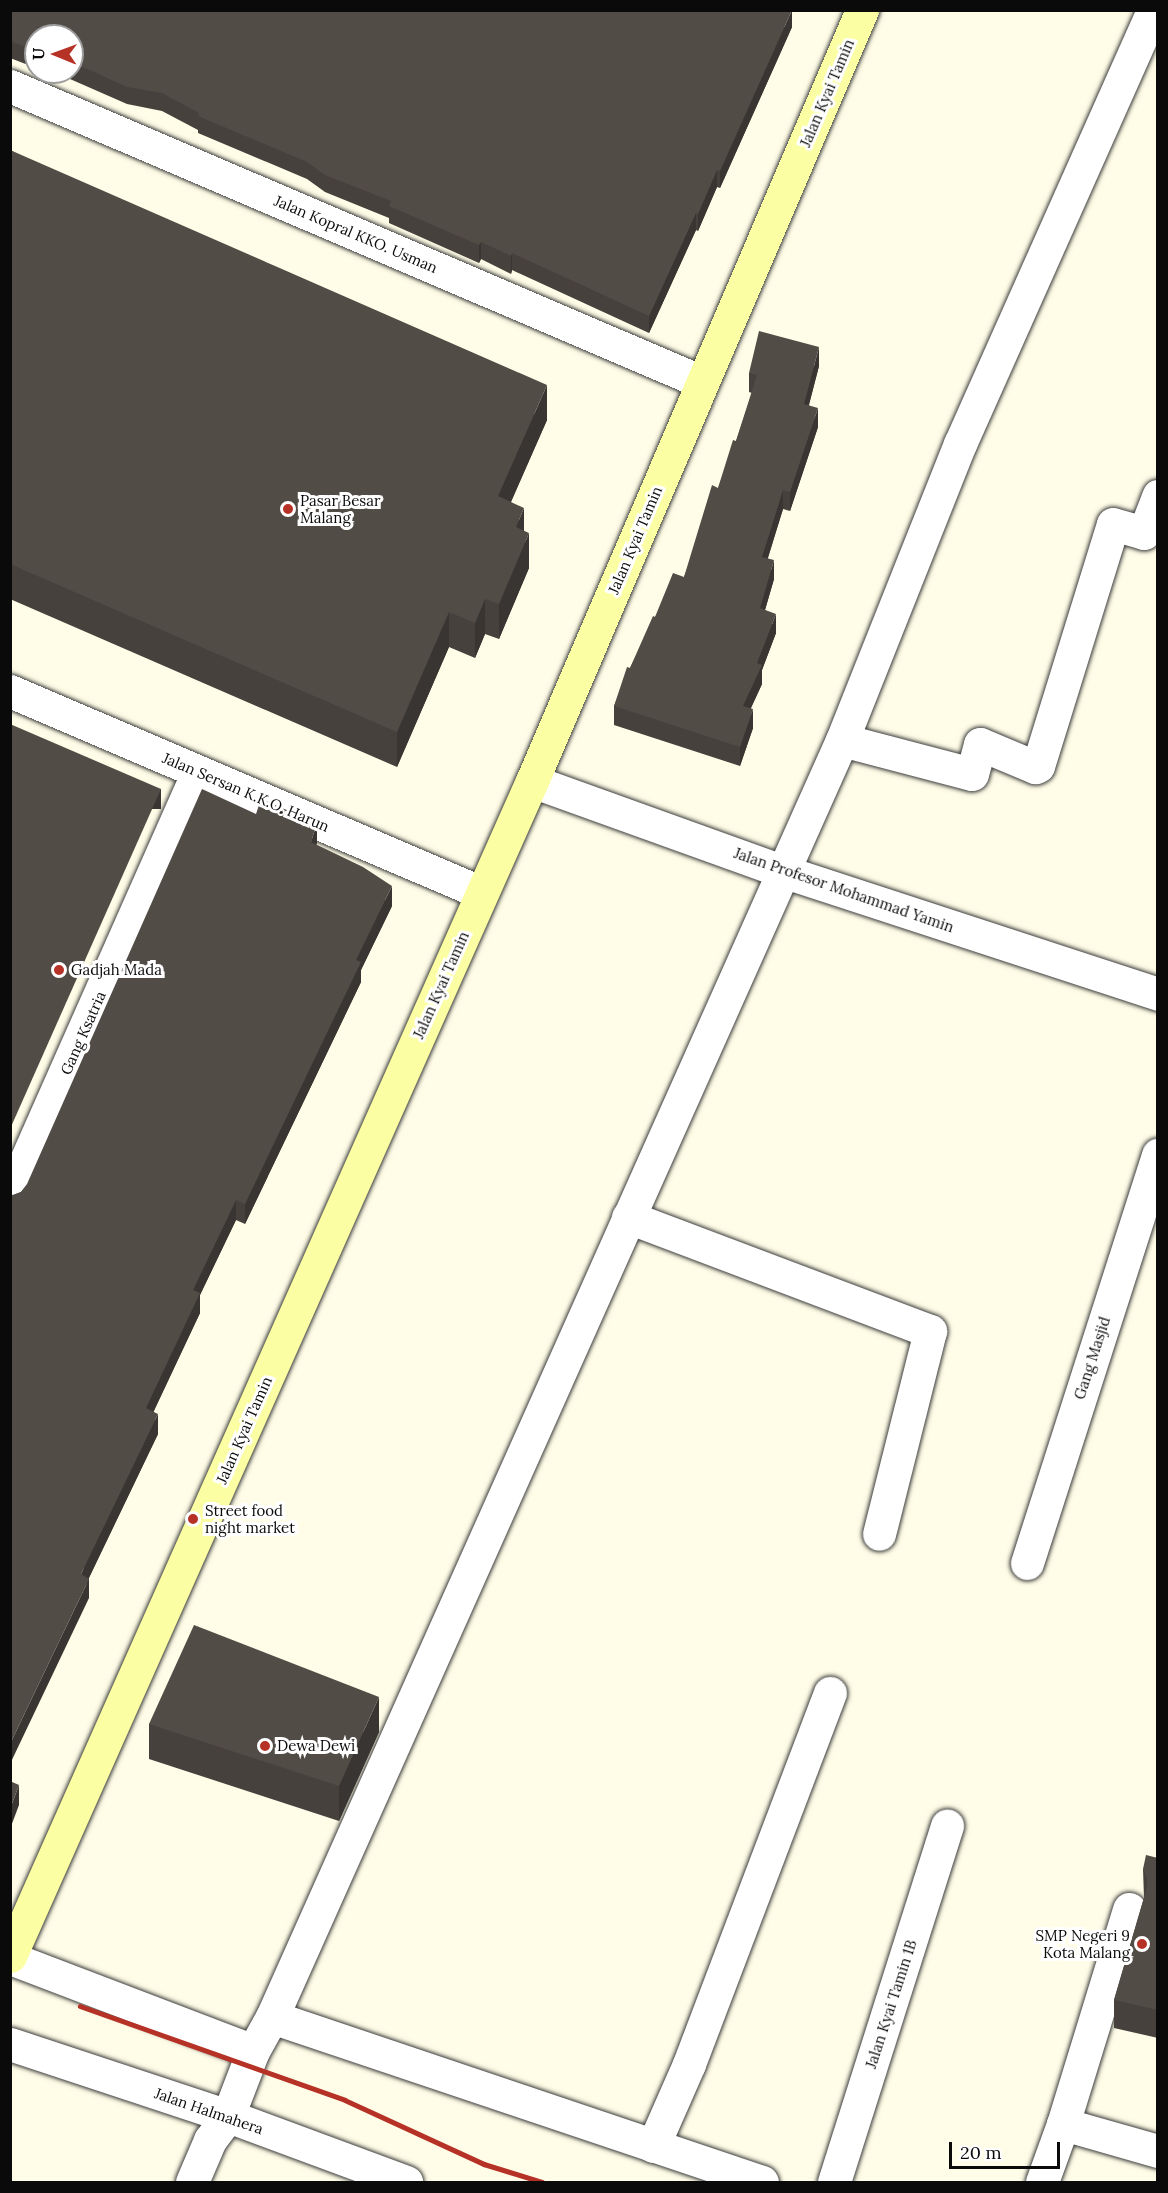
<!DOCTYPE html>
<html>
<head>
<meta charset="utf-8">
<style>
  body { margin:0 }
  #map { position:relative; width:1168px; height:2193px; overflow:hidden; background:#fffde7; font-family:Lora,serif }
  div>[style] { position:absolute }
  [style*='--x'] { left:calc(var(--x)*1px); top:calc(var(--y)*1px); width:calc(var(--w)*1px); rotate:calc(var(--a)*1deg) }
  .roads { filter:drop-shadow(0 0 2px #3d3d3d) drop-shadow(0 0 2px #3d3d3d) }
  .minor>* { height:33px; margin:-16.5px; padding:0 16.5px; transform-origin:16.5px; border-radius:16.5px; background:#fff }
  .tertiary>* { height:33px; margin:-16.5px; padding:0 16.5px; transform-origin:16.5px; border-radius:16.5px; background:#fff }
  .secondary>* { height:33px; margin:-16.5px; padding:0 16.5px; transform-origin:16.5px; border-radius:16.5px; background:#fcfea3 }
  .rail>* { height:4.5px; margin:-2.25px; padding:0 2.25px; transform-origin:2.25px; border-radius:2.25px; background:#b63126 }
  .wall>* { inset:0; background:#47413d }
  .shaded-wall>* { inset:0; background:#393532; transform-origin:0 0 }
  .building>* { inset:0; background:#524c47 }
  .dots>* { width:16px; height:16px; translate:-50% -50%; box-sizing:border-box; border:3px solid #fff; border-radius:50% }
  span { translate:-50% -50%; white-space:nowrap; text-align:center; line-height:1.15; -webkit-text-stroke:6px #fff; paint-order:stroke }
  .street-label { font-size:15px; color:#0a0a0a }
  .poi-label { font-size:15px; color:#0a0a0a }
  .left { translate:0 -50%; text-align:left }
  .right { translate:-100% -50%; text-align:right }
  .frame { position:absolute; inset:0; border:12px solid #0a0a0a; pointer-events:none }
  .north { position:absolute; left:24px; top:24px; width:60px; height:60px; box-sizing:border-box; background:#fff; border:2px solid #9d9d9d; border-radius:50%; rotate:271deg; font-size:16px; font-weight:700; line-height:24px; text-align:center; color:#0a0a0a }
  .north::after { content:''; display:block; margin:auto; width:21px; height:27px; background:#b63126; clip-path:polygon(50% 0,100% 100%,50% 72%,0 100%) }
  .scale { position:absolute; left:949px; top:2142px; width:111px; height:27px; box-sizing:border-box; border:3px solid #0a0a0a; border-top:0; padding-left:8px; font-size:18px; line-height:21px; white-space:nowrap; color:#0a0a0a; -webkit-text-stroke:4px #fff; paint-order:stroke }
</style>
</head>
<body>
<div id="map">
  <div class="roads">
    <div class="minor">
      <div style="--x:10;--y:86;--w:753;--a:23.16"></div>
      <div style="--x:10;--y:691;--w:513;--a:23.17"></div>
      <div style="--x:842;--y:740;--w:134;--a:14.7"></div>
      <div style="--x:972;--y:774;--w:31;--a:-75"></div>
      <div style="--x:980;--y:744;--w:60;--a:22.7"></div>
      <div style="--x:1035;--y:767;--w:3;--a:-18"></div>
      <div style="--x:1038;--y:766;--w:253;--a:-72.8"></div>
      <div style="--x:1113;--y:524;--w:32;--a:16"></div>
      <div style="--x:1144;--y:533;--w:40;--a:-69"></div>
      <div style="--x:532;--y:781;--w:266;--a:19.8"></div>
      <div style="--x:782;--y:871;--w:396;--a:18.1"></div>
      <div style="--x:10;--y:1196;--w:464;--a:-66.1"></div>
      <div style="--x:628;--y:1217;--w:323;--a:20.7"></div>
      <div style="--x:930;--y:1331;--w:209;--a:104.1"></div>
      <div style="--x:1027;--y:1563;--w:429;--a:-72.2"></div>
      <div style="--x:10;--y:1958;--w:260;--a:20.9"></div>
      <div style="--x:272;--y:2017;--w:517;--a:18.61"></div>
      <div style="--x:1063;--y:2124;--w:99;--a:15.9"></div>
      <div style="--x:653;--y:2146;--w:90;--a:-66.3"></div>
      <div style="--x:689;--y:2064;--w:397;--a:-69.2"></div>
      <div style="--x:192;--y:2182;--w:46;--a:-66.8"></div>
      <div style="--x:210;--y:2140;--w:30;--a:-53"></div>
      <div style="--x:228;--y:2116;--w:70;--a:-69"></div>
      <div style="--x:253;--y:2051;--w:39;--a:-61"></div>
      <div style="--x:272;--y:2017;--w:1398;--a:-65.95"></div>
      <div style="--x:842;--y:740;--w:319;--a:-68.3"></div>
      <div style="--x:960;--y:444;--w:475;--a:-66"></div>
      <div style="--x:834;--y:2182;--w:374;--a:-72.4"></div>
      <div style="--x:1042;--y:2182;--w:62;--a:-70.1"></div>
      <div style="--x:1063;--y:2124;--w:225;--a:-72.9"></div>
    </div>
    <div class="tertiary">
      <div style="--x:10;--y:2044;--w:230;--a:18.3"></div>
      <div style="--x:228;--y:2116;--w:190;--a:20.3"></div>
    </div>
    <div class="secondary">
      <div style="--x:10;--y:1956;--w:1286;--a:-66.05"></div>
      <div style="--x:532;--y:781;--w:839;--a:-66.83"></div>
    </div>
  </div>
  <div class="rail">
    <div style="--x:80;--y:2006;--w:281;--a:19.5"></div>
    <div style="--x:345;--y:2100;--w:153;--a:24.7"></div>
    <div style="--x:484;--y:2164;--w:61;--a:17.2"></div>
  </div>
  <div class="wall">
    <div style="clip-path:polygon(10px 10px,792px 27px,720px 188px,717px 187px,698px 231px,696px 230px,649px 333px,512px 270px,511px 274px,481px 259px,479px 263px,389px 223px,389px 218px,325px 192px,307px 179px,198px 133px,198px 130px,162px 111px,127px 104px,54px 72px,72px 72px,72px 36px,36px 36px,36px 68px,10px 58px)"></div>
    <div style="clip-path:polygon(10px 150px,547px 420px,511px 502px,524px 530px,529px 568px,499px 639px,485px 634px,475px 658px,449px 647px,397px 767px,10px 599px)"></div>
    <div style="clip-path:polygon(819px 366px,809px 405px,818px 427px,790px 511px,783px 509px,768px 558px,774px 579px,765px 610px,776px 633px,762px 670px,762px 684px,751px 708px,753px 728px,740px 766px,614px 725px,614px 706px,630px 668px,655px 617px,684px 577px,736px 441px,752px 393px,749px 392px,749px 373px)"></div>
    <div style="clip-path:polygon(317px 843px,316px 845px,392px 906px,361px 970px,361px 982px,245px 1224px,236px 1220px,200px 1295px,200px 1313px,153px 1412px,158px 1434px,89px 1578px,89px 1598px,13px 1195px,21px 1192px)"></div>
    <div style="clip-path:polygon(149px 1724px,379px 1732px,339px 1821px,149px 1759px)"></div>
    <div style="clip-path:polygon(1158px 1858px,1158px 2038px,1114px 2028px,1114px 2000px,1144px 1898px,1143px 1869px)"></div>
  </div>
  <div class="shaded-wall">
    <div style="clip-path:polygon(792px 10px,792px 27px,720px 188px,720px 171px)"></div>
    <div style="clip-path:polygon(717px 170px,717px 187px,698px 231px,698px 214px)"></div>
    <div style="clip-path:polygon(696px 213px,696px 230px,649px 333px,649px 316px)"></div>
    <div style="clip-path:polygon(481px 242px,481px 259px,479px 263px,479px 245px)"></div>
    <div style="clip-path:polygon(512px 253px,512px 270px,511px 274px,511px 256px)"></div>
    <div style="clip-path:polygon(819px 347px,819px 366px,804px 423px,804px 404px)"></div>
    <div style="clip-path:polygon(547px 385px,547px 420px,498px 531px,498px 496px)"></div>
    <div style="clip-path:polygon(818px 408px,818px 427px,790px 511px,790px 492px)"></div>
    <div style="clip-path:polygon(783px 490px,783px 509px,762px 576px,762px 557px)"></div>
    <div style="clip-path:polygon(524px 508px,524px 543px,516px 527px)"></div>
    <div style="clip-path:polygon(529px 533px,529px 568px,499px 639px,499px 604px)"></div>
    <div style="clip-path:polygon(774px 560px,774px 579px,760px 627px,760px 608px)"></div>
    <div style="clip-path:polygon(485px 599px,485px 634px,475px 658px,475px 623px)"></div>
    <div style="clip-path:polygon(449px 612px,449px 647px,397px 767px,397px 732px)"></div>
    <div style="clip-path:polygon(776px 614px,776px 633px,762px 670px,762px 684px,743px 725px,743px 706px,757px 663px)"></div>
    <div style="clip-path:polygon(753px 709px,753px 728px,740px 766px,740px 747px)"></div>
    <div style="left:161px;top:789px;width:20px;height:372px;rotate:90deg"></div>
    <div style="clip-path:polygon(317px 823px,317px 843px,311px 862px,311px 842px)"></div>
    <div style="clip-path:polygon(392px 886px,392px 906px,361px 970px,361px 982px,245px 1224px,245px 1204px,356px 960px)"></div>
    <div style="clip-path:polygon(236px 1200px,236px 1220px,200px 1295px,200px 1313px,146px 1428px,146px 1408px,193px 1290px)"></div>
    <div style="clip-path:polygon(158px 1414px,158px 1434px,81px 1594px,81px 1574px)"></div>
    <div style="clip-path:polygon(89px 1579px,89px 1598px,10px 1764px,10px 1744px)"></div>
    <div style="clip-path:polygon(379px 1697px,379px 1732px,339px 1821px,339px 1786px)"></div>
    <div style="clip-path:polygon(19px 1785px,19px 1805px,10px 1829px,10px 1809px)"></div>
  </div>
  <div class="building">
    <div style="clip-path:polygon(10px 10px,792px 10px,720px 171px,717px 170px,698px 214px,696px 213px,649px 316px,512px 253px,511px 256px,481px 242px,479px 245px,389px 206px,391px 201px,325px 175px,307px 162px,198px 116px,199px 113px,162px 93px,127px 87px,72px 62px,72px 36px,36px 36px,36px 51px,10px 41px)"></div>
    <div style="clip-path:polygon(10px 150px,547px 385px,498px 496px,524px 508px,516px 527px,529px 533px,499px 604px,485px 599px,475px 623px,449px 612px,397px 732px,10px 564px)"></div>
    <div style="clip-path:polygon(759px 331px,819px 347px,804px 404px,818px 408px,790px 492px,783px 490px,762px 557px,774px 560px,760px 608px,776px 614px,757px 663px,762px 665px,743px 706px,753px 709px,740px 747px,614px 706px,627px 667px,630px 668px,653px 616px,655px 617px,673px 573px,684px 577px,712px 485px,718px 488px,733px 440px,736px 441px,757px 375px,749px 373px)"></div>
    <div style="clip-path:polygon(10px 724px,161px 789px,10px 1129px)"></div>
    <div style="clip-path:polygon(202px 789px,256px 814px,261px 799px,317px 823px,311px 842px,363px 867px,392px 886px,356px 960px,361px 962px,245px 1204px,236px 1200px,193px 1290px,200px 1293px,146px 1408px,158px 1414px,81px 1574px,89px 1579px,10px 1744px,10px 1194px,13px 1195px,21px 1192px,27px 1184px)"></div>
    <div style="clip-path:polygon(194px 1625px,379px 1697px,339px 1786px,149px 1724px)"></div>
    <div style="clip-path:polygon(10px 1781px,19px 1785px,10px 1809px)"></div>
    <div style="clip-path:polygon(1146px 1855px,1158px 1858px,1158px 2010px,1114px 2000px,1147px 1887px,1147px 1878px,1143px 1869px)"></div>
  </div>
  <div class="dots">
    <div style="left:288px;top:509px;background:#b63126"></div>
    <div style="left:59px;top:970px;background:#b63126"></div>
    <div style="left:193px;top:1519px;background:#b63126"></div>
    <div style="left:265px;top:1746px;background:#b63126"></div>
    <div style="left:1142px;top:1944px;background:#b63126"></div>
  </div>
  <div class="street-label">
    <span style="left:827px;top:93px;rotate:-67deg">Jalan Kyai Tamin</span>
    <span style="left:356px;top:234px;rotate:23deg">Jalan Kopral KKO. Usman</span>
    <span style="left:635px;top:540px;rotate:-67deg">Jalan Kyai Tamin</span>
    <span style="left:246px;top:792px;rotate:23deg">Jalan Sersan K.K.O. Harun</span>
    <span style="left:844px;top:890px;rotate:19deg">Jalan Profesor Mohammad Yamin</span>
    <span style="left:441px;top:985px;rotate:-66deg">Jalan Kyai Tamin</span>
    <span style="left:83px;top:1033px;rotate:-66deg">Gang Ksatria</span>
    <span style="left:1092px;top:1358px;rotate:-72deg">Gang Masjid</span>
    <span style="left:244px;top:1430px;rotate:-66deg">Jalan Kyai Tamin</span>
    <span style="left:891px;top:2004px;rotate:-72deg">Jalan Kyai Tamin 1B</span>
    <span style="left:209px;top:2111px;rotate:19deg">Jalan Halmahera</span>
  </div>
  <div class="poi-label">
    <span class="left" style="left:300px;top:509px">Pasar Besar<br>Malang</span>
    <span class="left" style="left:71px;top:970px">Gadjah Mada</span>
    <span class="left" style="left:205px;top:1519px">Street food<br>night market</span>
    <span class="left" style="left:277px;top:1746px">Dewa Dewi</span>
    <span class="right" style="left:1130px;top:1944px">SMP Negeri 9<br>Kota Malang</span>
  </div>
  <div class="frame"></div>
  <div class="north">U</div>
  <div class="scale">20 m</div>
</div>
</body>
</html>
